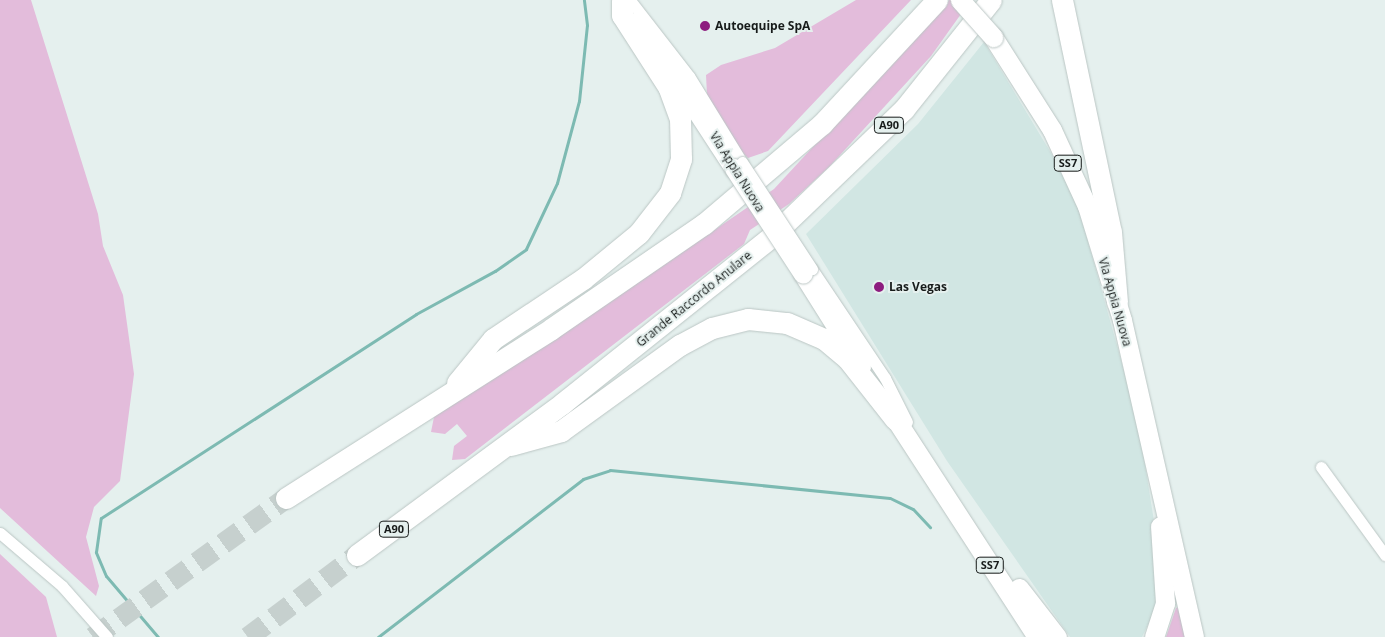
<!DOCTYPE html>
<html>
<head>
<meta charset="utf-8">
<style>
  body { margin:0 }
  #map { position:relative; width:1385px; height:637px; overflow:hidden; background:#e5f0ee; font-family:"Open Sans",sans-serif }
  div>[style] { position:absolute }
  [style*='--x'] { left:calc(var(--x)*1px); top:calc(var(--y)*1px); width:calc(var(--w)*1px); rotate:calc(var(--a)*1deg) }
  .built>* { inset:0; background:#d1e6e3 }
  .green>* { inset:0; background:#e3bcdb }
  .stream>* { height:3px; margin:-1.5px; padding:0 1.5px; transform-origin:1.5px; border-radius:1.5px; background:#7dbab2 }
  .highway-tunnel>* { height:21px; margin-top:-10.5px; transform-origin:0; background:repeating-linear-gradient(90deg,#c6d0ce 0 21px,transparent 0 32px) }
  .roads { filter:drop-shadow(0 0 1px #bbc6c4) drop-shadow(0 0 1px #bbc6c4) }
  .street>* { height:11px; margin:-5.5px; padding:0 5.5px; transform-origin:5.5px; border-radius:5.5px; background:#fff }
  .primary>* { height:19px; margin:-9.5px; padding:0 9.5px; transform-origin:9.5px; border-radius:9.5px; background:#fff }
  .highway>* { height:21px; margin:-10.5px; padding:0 10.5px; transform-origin:10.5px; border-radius:10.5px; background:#fff }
  .bridges { filter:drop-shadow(0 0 1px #bbc6c4) drop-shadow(0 0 1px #bbc6c4) }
  .street-bridge>* { height:11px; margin:-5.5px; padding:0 5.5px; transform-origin:5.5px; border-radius:5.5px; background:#fff }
  .primary-bridge>* { height:19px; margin:-9.5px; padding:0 9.5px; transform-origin:9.5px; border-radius:9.5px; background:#fff }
  .dots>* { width:14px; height:14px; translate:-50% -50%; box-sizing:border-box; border:2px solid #e5f0ee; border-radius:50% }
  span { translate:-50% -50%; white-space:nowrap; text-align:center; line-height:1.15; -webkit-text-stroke:4px #e5f0ee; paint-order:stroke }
  .shield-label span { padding:1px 4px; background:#e5f0ee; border:1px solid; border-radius:4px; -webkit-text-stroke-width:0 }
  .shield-label { font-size:11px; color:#171b1a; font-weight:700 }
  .poi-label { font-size:12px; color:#171b1a; font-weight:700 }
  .left { translate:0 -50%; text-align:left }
  .street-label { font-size:12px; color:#171b1a }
</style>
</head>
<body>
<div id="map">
  <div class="built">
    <div style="clip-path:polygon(984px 42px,1074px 191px,1138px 421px,1154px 521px,1158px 604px,1142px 637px,1070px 637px,947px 461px,806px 234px,918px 124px)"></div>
  </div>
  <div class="green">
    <div style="clip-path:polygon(0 0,31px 0,98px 214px,103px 246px,123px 295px,134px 374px,120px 481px,94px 507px,86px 537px,99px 586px,96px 596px,0 508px)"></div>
    <div style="clip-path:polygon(856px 0,911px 0,768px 151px,748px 158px,735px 145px,707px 95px,706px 75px,721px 65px,775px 48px)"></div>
    <div style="clip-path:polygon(949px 0,971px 0,931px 56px,829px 167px,789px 204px,750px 230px,744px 244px,465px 459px,452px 460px,454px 446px,467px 436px,457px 424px,445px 434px,431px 432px,434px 417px,443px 408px,607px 304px,774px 189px)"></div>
    <div style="clip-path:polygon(0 554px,46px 597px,57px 637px,0 637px)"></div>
    <div style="clip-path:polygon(1179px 607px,1185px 637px,1166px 637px,1176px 608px)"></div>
  </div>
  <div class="stream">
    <div style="--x:158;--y:637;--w:80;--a:-130.4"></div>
    <div style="--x:106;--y:576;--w:26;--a:-113"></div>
    <div style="--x:96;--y:552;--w:34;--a:-82"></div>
    <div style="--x:101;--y:518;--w:375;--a:-32.9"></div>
    <div style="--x:416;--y:314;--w:90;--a:-28.6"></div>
    <div style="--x:495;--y:271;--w:38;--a:-35"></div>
    <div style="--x:526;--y:249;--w:73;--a:-64.8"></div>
    <div style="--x:557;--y:183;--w:85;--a:-75"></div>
    <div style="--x:579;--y:101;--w:76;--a:-84"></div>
    <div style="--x:587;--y:25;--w:25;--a:-97"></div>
    <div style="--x:378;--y:637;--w:259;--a:-37.6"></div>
    <div style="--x:583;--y:479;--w:28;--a:-18"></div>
    <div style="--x:610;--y:470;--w:281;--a:5.7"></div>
    <div style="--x:890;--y:498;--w:25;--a:26"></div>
    <div style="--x:913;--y:509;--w:25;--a:47"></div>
  </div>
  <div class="highway-tunnel">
    <div style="--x:93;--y:637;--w:238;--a:-35.8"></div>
    <div style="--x:248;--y:637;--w:136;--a:-37"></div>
  </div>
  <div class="roads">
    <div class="street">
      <div style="--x:630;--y:0;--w:96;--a:52.2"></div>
      <div style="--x:689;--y:76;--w:101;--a:58.4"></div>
      <div style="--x:812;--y:269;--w:131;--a:56.2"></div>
      <div style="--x:885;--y:378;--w:49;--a:63.4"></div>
      <div style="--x:1321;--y:467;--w:109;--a:54"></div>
      <div style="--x:0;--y:533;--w:82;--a:40.5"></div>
      <div style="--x:62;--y:586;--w:68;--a:48.6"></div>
    </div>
    <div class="primary">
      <div style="--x:638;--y:21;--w:176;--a:56.9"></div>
      <div style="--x:993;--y:37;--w:110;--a:57.6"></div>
      <div style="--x:1052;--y:130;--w:84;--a:65.3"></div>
      <div style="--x:1087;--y:206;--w:119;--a:72.9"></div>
      <div style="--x:1122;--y:320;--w:325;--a:77.2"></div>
      <div style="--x:803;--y:274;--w:109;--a:57.8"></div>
      <div style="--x:887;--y:406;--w:275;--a:57"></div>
      <div style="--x:1019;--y:588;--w:62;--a:52.2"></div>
      <div style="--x:1154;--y:637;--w:36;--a:-72"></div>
      <div style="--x:1165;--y:603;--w:77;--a:-93.7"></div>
    </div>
    <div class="highway">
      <div style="--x:1062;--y:0;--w:237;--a:78.1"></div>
      <div style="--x:1111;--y:232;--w:70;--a:85.1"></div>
      <div style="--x:457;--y:383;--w:57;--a:-50.7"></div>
      <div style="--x:493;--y:339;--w:108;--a:-33.7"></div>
      <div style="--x:583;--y:279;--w:72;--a:-39.4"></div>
      <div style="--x:639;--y:233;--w:51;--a:-52.2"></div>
      <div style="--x:670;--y:193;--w:36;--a:-72"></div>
      <div style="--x:681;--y:159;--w:40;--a:-91.4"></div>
      <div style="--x:680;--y:119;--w:33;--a:-110"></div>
      <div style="--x:669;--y:88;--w:87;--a:-122.8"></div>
      <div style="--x:622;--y:15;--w:15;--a:-90"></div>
      <div style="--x:511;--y:445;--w:52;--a:-15.6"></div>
      <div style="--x:561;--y:431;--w:147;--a:-35.9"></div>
      <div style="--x:680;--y:345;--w:36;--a:-28"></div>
      <div style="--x:712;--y:328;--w:37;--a:-14"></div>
      <div style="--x:748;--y:319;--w:39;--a:6"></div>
      <div style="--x:787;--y:323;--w:40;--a:23.4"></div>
      <div style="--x:824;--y:339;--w:30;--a:40"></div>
      <div style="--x:847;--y:358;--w:78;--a:51.8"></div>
      <div style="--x:286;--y:498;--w:314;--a:-32.5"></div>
      <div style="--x:551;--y:329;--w:186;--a:-34.5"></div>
      <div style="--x:704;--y:224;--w:155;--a:-40.3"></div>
      <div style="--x:822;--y:124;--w:169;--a:-47.2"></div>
      <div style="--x:357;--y:555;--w:256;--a:-36.4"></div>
      <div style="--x:563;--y:403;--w:268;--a:-38.6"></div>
      <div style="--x:772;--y:236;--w:183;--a:-43.9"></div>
      <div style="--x:904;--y:109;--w:139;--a:-51.4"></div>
    </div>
  </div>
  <div class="bridges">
    <div class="street-bridge">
      <div style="--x:742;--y:162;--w:128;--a:56.8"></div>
    </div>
    <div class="primary-bridge">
      <div style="--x:960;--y:0;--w:50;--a:48.3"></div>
      <div style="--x:734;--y:168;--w:126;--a:56.9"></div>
    </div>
  </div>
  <div class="dots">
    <div style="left:705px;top:26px;background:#8d1d7f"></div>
    <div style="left:879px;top:287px;background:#8d1d7f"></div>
  </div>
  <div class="shield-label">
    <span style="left:889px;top:125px">A90</span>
    <span style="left:1068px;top:163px">SS7</span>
    <span style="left:394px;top:529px">A90</span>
    <span style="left:990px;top:565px">SS7</span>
  </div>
  <div class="poi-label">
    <span class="left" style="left:715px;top:26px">Autoequipe SpA</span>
    <span class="left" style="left:889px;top:287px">Las Vegas</span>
  </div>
  <div class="street-label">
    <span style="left:737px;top:172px;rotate:58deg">Via Appia Nuova</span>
    <span style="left:694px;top:299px;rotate:-39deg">Grande Raccordo Anulare</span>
    <span style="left:1115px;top:302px;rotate:74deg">Via Appia Nuova</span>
  </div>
</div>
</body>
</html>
